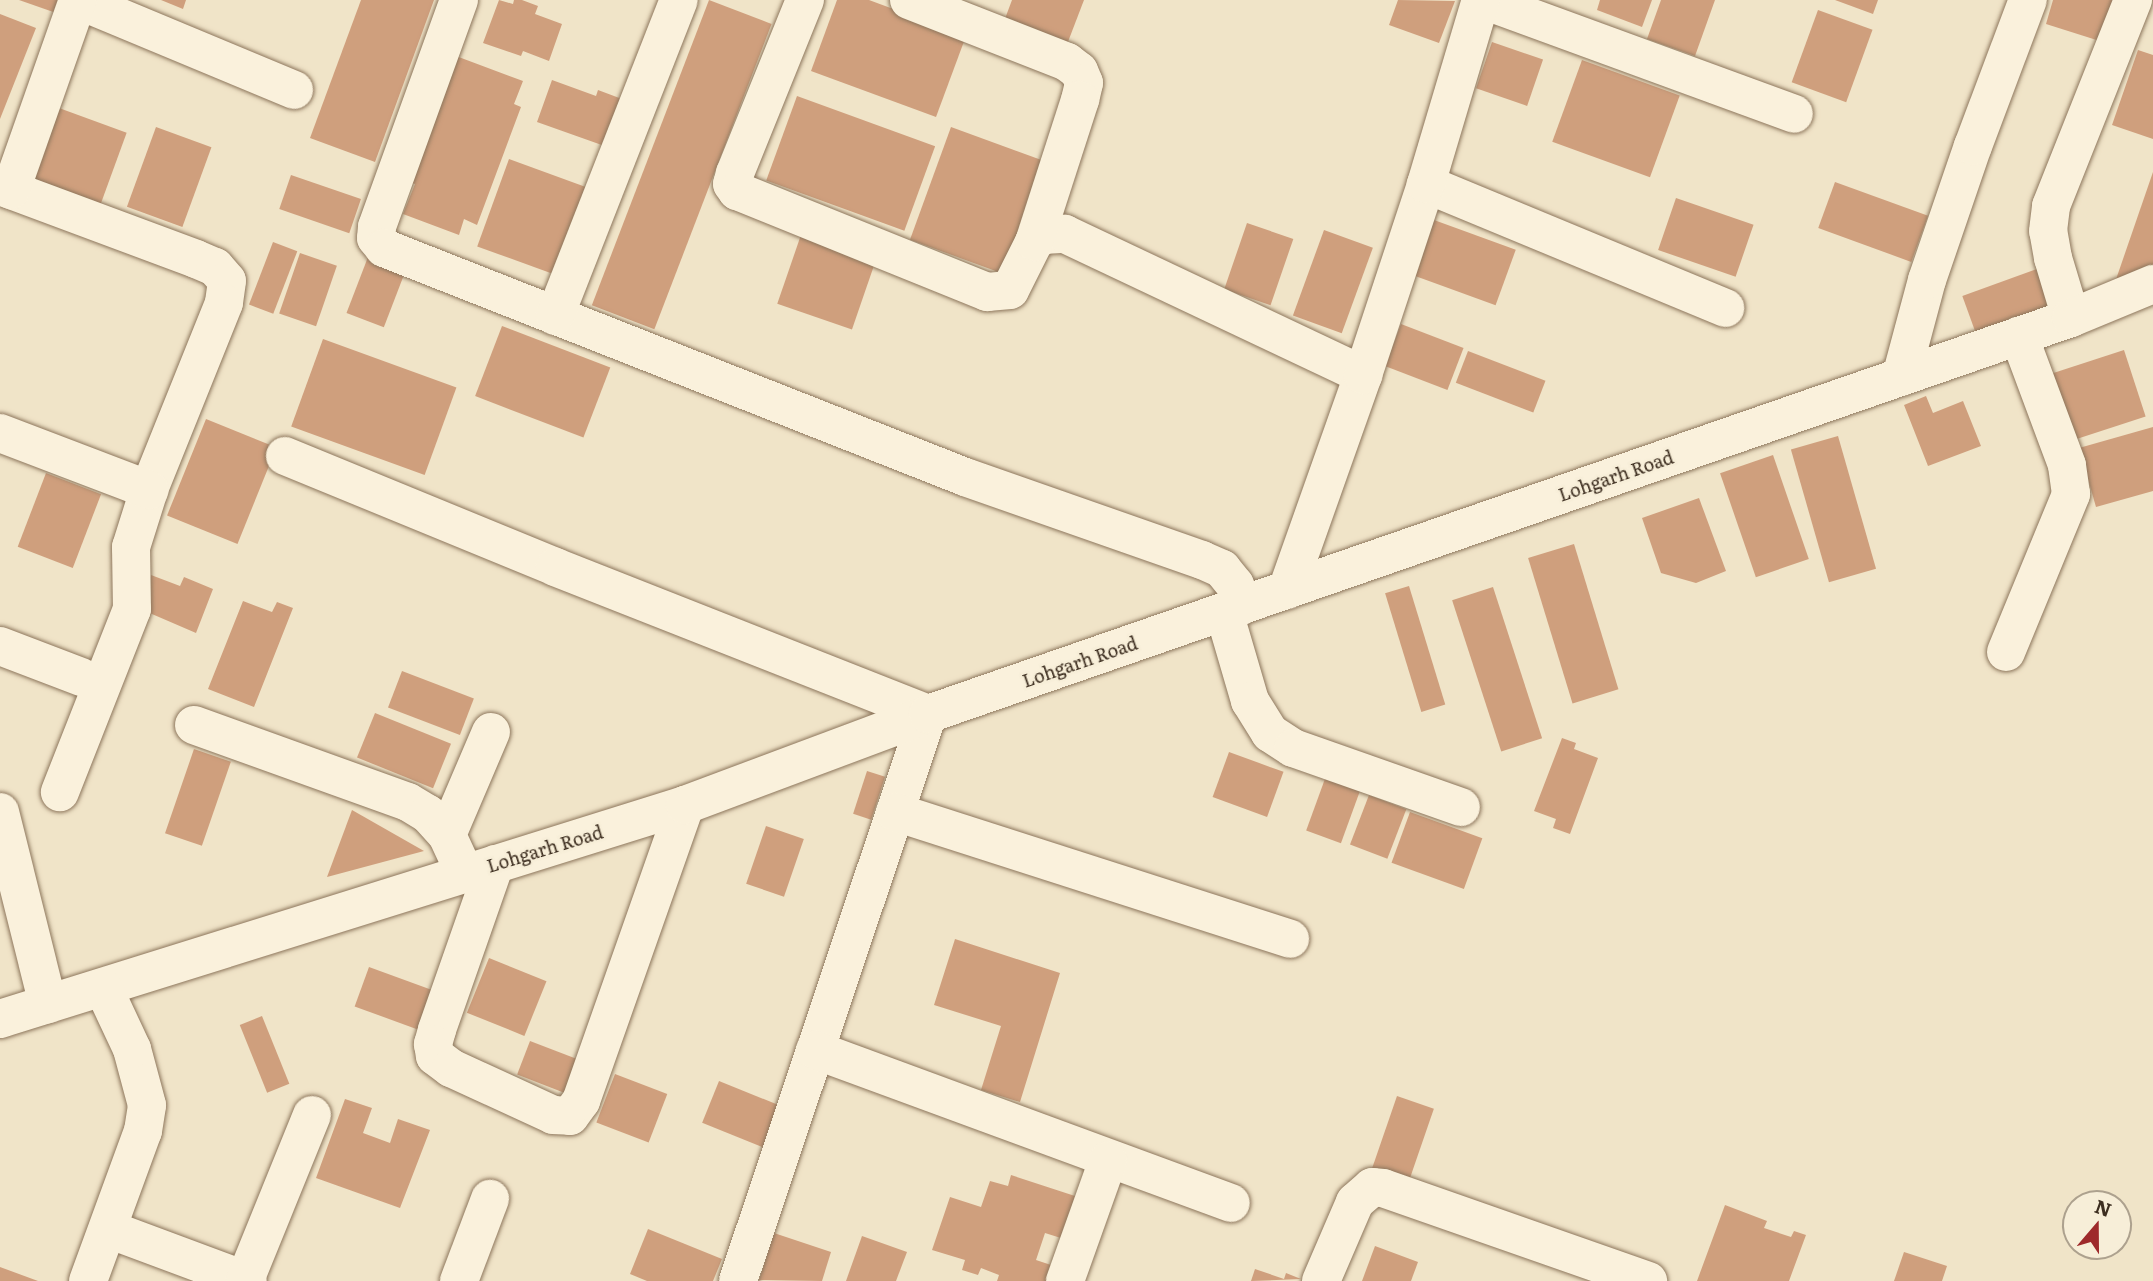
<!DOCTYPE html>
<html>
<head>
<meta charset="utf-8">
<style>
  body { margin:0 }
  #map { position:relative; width:2153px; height:1281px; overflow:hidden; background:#f0e4c8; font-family:Literata,serif }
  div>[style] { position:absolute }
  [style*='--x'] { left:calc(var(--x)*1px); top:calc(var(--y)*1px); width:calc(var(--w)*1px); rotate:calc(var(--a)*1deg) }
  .building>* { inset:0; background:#cf9f7d; transform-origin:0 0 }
  .roads { filter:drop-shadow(0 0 2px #8d765c) drop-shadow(0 0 2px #8d765c) }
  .minor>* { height:38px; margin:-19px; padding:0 19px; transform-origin:19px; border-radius:19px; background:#faf1dc }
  span { translate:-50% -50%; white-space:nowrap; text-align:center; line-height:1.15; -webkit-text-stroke:5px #f7eed8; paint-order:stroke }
  .street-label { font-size:18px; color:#3d2e20 }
  .north { position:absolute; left:2062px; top:1190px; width:70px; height:70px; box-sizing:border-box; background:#f7eed8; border:2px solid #ada18e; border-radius:50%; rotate:20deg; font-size:19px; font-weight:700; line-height:28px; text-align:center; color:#3d2e20 }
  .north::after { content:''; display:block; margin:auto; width:24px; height:32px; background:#9e2a2b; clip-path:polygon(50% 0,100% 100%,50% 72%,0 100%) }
</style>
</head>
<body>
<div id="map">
  <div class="building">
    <div style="clip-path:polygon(19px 0,64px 0,59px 14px)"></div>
    <div style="clip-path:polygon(161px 0,186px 0,183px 9px)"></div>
    <div style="clip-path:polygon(361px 0,434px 0,375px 162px,310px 138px)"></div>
    <div style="clip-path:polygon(499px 0,513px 4px,514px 0,522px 0,538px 6px,535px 14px,562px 24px,549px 61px,523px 51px,521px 56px,483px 43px)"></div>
    <div style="left:709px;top:0;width:67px;height:327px;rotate:21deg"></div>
    <div style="clip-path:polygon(837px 0,869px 0,966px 36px,936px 117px,811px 71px)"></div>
    <div style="clip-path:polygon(1012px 0,1084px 0,1066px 47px,1003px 24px)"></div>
    <div style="clip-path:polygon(1398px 0,1455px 1px,1439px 43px,1389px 25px)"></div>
    <div style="clip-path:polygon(1600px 0,1652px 0,1642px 27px,1597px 10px)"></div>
    <div style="clip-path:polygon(1661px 0,1715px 0,1695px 56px,1647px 39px)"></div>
    <div style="clip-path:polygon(1835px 0,1878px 0,1873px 14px)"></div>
    <div style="clip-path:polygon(2053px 0,2120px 0,2106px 43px,2046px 24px)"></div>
    <div style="left:1818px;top:10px;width:58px;height:77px;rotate:20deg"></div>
    <div style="clip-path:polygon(0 14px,36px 28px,0 119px)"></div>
    <div style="left:1492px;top:42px;width:54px;height:49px;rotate:19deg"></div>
    <div style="clip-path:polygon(2138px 50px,2153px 55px,2153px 139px,2112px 125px)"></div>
    <div style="clip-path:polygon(456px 56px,523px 81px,514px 104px,521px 107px,477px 225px,464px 219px,459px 235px,403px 214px,415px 184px,409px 182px)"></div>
    <div style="left:1582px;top:60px;width:104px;height:87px;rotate:20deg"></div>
    <div style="clip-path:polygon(552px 80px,596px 96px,598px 90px,630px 102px,613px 149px,537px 122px)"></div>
    <div style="left:797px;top:96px;width:147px;height:90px;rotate:20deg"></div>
    <div style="left:59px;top:108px;width:72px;height:77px;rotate:20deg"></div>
    <div style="left:156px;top:127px;width:59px;height:85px;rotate:20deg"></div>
    <div style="left:951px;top:127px;width:105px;height:120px;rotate:20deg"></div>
    <div style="left:509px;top:159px;width:86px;height:93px;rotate:20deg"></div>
    <div style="clip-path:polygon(2153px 173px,2153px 278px,2112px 291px,2153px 172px)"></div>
    <div style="left:291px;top:175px;width:74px;height:36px;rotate:19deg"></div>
    <div style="left:1835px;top:182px;width:99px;height:49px;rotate:20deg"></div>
    <div style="left:1676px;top:198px;width:82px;height:55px;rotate:19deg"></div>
    <div style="left:1434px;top:220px;width:87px;height:59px;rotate:20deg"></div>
    <div style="left:1247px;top:223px;width:49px;height:70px;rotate:19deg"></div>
    <div style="left:803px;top:229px;width:79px;height:79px;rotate:19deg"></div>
    <div style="left:1324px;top:230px;width:52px;height:91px;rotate:20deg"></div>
    <div style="left:273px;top:242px;width:26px;height:67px;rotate:21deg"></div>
    <div style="left:300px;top:253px;width:39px;height:64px;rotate:19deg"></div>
    <div style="left:368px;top:257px;width:40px;height:60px;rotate:21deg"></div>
    <div style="left:2045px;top:266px;width:47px;height:88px;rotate:70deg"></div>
    <div style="left:1401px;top:324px;width:67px;height:45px;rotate:21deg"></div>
    <div style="left:502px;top:326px;width:116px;height:75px;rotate:21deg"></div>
    <div style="left:323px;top:339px;width:142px;height:93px;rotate:20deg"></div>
    <div style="left:2124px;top:350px;width:70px;height:75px;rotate:72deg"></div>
    <div style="left:1468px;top:351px;width:83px;height:34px;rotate:21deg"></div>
    <div style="clip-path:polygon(1926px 396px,1933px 413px,1963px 401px,1981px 446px,1928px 466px,1904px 405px)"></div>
    <div style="left:206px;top:419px;width:76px;height:104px;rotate:22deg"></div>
    <div style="clip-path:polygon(2153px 427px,2153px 491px,2096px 507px,2079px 448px)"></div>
    <div style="left:1838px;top:436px;width:138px;height:49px;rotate:74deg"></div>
    <div style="left:1773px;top:455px;width:110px;height:56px;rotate:71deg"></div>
    <div style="left:46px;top:473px;width:59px;height:79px;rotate:21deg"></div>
    <div style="clip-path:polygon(1699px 498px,1726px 571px,1696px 583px,1661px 573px,1642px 518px)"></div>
    <div style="left:1574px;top:544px;width:152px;height:48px;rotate:73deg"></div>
    <div style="clip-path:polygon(151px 575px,180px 586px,184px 577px,213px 589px,196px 633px,138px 608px)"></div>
    <div style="left:1409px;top:586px;width:124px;height:25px;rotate:73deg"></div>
    <div style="left:1493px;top:587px;width:159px;height:43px;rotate:72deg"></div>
    <div style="clip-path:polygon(243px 601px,272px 612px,277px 602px,293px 608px,254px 707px,208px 689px)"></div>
    <div style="left:402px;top:671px;width:77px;height:39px;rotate:21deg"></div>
    <div style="left:375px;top:713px;width:82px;height:48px;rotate:22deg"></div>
    <div style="clip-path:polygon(1562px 738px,1576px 743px,1574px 749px,1598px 758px,1570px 834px,1553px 828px,1556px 819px,1534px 811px)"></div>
    <div style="left:194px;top:749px;width:39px;height:89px;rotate:19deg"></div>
    <div style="left:1229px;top:752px;width:58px;height:48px;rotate:20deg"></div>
    <div style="left:867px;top:771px;width:19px;height:45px;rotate:18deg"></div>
    <div style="left:1326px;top:776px;width:37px;height:58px;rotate:20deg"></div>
    <div style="left:1369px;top:795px;width:40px;height:53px;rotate:21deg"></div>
    <div style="clip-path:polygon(352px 810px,424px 851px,327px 877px)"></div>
    <div style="left:1410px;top:812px;width:77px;height:54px;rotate:20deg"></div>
    <div style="left:766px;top:826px;width:40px;height:61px;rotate:19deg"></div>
    <div style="clip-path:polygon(955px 939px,1060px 973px,1020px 1102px,981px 1090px,1001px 1026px,934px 1005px)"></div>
    <div style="left:489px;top:958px;width:62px;height:59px;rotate:22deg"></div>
    <div style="left:369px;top:967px;width:78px;height:42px;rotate:20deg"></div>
    <div style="left:262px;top:1016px;width:73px;height:24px;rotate:68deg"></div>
    <div style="left:530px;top:1041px;width:58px;height:36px;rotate:21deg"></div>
    <div style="left:615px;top:1074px;width:56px;height:52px;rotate:21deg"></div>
    <div style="left:719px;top:1081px;width:72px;height:45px;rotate:22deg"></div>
    <div style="left:1397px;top:1096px;width:39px;height:77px;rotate:19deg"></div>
    <div style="clip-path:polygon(345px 1099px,372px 1108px,363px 1133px,390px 1143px,398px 1119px,430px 1130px,400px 1208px,316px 1178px)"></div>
    <div style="clip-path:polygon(1011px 1175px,1078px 1197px,1064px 1239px,1045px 1233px,1036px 1260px,1054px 1266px,1049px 1281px,997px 1281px,999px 1275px,981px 1268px,978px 1275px,962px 1270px,965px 1260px,932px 1250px,950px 1197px,981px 1207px,990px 1181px,1008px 1186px)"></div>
    <div style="clip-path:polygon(1725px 1205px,1767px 1221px,1764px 1228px,1791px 1237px,1794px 1231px,1806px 1235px,1789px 1281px,1697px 1281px)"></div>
    <div style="clip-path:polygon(648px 1229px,722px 1259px,713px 1281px,647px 1281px,630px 1274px)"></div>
    <div style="clip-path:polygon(774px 1233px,831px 1252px,822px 1281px,759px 1280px)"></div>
    <div style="clip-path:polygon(862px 1236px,907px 1252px,896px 1281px,846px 1281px)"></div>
    <div style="clip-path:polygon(1375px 1246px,1418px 1262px,1411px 1281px,1362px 1281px)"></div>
    <div style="clip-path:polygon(1904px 1252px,1947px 1266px,1942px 1281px,1894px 1281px)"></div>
    <div style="clip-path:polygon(0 1267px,38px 1281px,0 1281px)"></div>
    <div style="clip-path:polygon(1255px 1269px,1284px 1279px,1286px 1273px,1301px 1279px,1251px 1281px)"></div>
  </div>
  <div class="roads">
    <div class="minor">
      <div style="--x:78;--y:0;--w:234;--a:22.6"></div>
      <div style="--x:459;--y:0;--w:241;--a:109.9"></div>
      <div style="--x:377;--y:227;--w:11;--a:95"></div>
      <div style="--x:376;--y:238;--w:13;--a:51"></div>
      <div style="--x:384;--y:248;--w:625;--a:21.51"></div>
      <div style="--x:965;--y:477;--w:251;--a:19.3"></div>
      <div style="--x:1202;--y:560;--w:22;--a:24"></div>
      <div style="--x:1222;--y:569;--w:21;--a:51"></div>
      <div style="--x:1235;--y:585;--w:22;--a:74"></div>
      <div style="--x:805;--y:0;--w:187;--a:112"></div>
      <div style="--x:735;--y:173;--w:11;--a:105"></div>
      <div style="--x:732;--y:184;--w:9;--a:54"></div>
      <div style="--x:737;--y:191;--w:270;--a:22"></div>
      <div style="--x:987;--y:292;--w:23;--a:-5"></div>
      <div style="--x:1010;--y:290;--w:54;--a:-63.4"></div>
      <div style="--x:1034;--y:242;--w:11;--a:-38"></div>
      <div style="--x:1043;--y:235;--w:22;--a:-3"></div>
      <div style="--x:1065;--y:234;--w:330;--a:25.3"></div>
      <div style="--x:909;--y:0;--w:170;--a:21.4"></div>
      <div style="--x:1067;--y:62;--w:15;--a:37"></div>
      <div style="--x:1079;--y:71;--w:13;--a:67"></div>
      <div style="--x:1084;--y:83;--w:17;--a:103"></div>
      <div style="--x:1080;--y:100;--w:149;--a:107.9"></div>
      <div style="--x:1483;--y:0;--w:331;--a:20.1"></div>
      <div style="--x:1426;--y:184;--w:324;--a:22.5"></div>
      <div style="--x:0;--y:186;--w:209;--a:20.4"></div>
      <div style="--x:196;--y:259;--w:21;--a:23"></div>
      <div style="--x:215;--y:267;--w:18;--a:49"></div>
      <div style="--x:227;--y:281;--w:22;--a:98"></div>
      <div style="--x:224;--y:303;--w:201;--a:111.9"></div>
      <div style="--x:149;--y:490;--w:60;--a:107.5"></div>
      <div style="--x:131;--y:547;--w:62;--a:89.1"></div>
      <div style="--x:132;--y:609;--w:197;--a:111.5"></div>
      <div style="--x:11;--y:190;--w:201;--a:-70.6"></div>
      <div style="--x:555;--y:316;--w:339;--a:-68.6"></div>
      <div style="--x:2071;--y:318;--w:63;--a:-106.7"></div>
      <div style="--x:2053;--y:258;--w:27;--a:-100"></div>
      <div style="--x:2048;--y:231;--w:25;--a:-83"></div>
      <div style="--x:2051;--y:206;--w:222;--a:-68.3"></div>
      <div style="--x:1901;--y:377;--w:100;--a:-75"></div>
      <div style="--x:1927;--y:280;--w:142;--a:-71.1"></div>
      <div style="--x:1973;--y:146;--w:156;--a:-69.4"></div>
      <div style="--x:0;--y:433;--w:160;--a:20.9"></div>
      <div style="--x:285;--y:456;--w:292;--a:22.3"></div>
      <div style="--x:555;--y:567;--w:401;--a:21.5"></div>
      <div style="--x:928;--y:714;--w:598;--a:108.53"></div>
      <div style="--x:1287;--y:590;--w:228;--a:-70.5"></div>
      <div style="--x:1363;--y:375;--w:201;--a:-71.7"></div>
      <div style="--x:1426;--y:184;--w:192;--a:-73.4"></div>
      <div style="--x:1224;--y:612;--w:93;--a:73.7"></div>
      <div style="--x:1250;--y:701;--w:38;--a:58"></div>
      <div style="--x:1270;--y:733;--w:27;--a:33"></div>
      <div style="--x:1293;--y:748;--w:178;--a:19.4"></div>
      <div style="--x:0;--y:646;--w:87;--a:20.9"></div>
      <div style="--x:2006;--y:652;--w:171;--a:-67.6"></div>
      <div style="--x:2071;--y:494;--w:29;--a:-98"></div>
      <div style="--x:2067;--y:465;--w:138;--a:-110.4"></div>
      <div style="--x:194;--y:725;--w:227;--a:19.8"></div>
      <div style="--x:408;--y:802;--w:23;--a:31"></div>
      <div style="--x:428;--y:814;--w:28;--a:48"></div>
      <div style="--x:447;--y:835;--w:43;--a:65.2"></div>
      <div style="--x:0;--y:812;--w:198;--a:76"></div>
      <div style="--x:895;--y:812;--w:415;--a:17.8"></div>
      <div style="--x:447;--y:835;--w:112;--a:-66.9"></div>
      <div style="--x:495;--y:864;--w:176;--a:109.3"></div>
      <div style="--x:437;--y:1030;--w:15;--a:106"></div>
      <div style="--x:433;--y:1044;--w:12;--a:81"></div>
      <div style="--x:435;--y:1056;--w:20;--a:37"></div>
      <div style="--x:451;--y:1068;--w:112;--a:24.7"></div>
      <div style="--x:553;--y:1115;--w:17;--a:3"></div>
      <div style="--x:570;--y:1116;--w:19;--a:-54"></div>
      <div style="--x:581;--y:1101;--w:314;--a:-70.6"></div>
      <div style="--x:0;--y:1019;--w:718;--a:-17.35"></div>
      <div style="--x:685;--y:805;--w:259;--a:-20.5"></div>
      <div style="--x:928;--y:714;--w:1210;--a:-19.11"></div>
      <div style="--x:2071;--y:318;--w:89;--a:-22.5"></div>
      <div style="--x:815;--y:1050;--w:443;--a:20.2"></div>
      <div style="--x:108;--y:1229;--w:149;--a:20.4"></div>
      <div style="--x:245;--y:1280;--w:178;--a:-67.9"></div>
      <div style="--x:88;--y:1281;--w:160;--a:-69.9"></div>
      <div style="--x:143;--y:1131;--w:26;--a:-81"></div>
      <div style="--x:147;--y:1105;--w:58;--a:-105"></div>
      <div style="--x:132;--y:1049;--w:68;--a:-115.1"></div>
      <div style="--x:459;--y:1281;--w:88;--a:-69.3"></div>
      <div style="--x:1065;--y:1281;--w:128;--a:-70.4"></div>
      <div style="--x:1321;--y:1281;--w:86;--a:-66.7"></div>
      <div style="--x:1355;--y:1202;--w:23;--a:-41"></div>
      <div style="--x:1372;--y:1187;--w:11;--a:5"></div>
      <div style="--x:1383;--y:1188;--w:281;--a:19.3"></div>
    </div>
  </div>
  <div class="street-label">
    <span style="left:1616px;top:476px;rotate:-19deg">Lohgarh Road</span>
    <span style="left:1080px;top:662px;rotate:-19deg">Lohgarh Road</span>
    <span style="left:545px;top:849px;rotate:-17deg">Lohgarh Road</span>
  </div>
  <div class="north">N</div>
</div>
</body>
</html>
